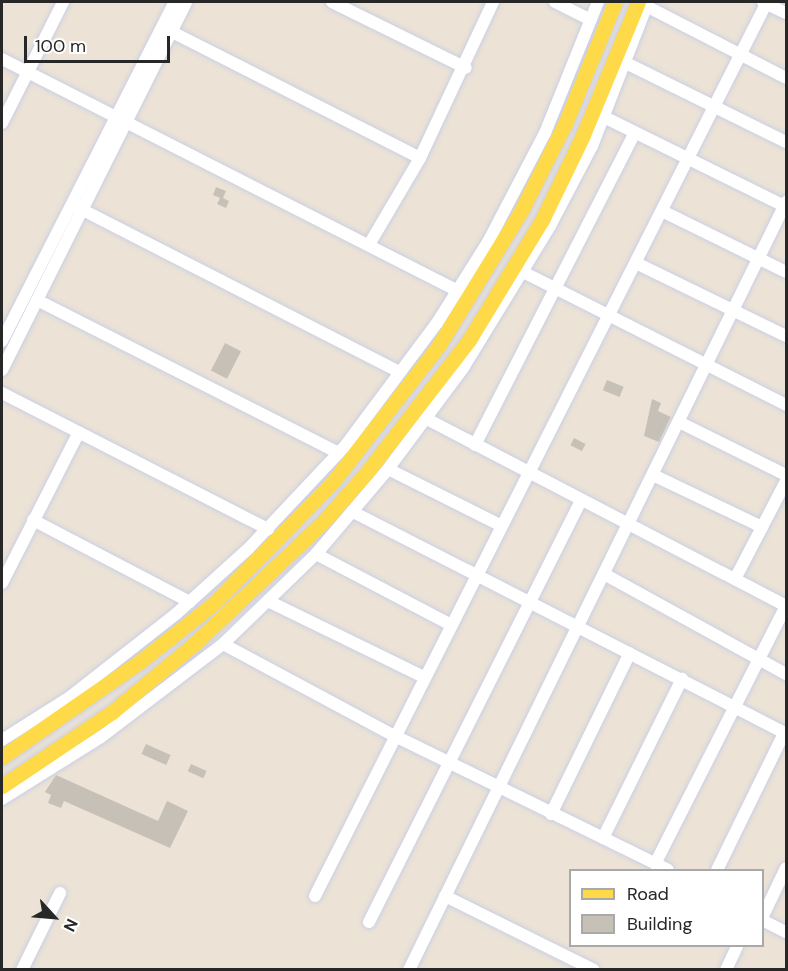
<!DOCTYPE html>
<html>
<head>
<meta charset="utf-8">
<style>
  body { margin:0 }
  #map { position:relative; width:788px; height:971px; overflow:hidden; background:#ece3d6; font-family:"DM Sans",sans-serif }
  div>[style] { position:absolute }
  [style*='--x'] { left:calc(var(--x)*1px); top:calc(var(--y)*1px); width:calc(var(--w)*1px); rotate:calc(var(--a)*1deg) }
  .building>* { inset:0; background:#c7c0b6; transform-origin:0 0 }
  .roads { filter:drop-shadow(0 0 2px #cbcfe3) drop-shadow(0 0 2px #cbcfe3) }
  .minor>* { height:12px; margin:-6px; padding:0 6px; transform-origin:6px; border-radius:6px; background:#fff }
  .major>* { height:15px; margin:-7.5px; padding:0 7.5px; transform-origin:7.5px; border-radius:7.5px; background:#ffda48 }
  span { translate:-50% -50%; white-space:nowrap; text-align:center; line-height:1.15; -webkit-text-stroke:4.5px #fff; paint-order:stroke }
  .frame { position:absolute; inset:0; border:3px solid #272727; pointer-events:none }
  .legend { position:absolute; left:569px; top:869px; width:195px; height:78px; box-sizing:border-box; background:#fff; border:2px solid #a9a9a9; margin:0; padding:8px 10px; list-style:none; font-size:18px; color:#272727 }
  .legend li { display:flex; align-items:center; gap:12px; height:30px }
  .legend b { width:30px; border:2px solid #a9a9a9 }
  .north { position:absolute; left:24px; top:887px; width:60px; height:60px; -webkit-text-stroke:4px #fff; paint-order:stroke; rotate:116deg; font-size:16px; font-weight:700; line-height:24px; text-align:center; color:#272727 }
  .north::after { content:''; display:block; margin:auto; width:21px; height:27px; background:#272727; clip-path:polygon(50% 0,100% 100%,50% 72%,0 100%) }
  .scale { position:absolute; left:24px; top:36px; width:146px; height:27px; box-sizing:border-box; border:3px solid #272727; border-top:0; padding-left:8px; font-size:18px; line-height:21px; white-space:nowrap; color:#272727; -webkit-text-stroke:4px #fff; paint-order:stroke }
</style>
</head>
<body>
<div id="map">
  <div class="building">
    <div style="clip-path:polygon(216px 187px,226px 191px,223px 198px,229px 201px,226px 208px,217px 204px,220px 198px,213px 195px)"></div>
    <div style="left:225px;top:343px;width:18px;height:31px;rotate:27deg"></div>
    <div style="left:607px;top:380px;width:18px;height:11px;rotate:22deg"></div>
    <div style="clip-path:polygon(652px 399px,661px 403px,658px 411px,671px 417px,659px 442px,644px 436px)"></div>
    <div style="left:574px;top:438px;width:13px;height:8px;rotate:27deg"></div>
    <div style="left:146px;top:744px;width:27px;height:11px;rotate:24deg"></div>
    <div style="left:191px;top:764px;width:17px;height:8px;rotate:24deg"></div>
    <div style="clip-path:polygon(56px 775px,158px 821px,167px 801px,188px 811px,170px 848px,64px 801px,61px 808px,48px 803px,51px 795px,45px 792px)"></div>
  </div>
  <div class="roads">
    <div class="minor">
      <div style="--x:332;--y:2;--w:149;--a:26.2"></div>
      <div style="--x:555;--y:2;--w:40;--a:26.6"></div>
      <div style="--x:763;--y:2;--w:25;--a:26"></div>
      <div style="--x:646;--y:6;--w:157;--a:27.2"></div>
      <div style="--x:172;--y:32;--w:278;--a:26.9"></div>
      <div style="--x:2;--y:59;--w:512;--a:26.97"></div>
      <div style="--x:626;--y:63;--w:178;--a:26.3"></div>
      <div style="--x:604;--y:117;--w:203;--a:26.3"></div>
      <div style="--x:2;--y:123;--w:136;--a:-63.2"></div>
      <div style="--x:75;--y:206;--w:365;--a:27.1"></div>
      <div style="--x:662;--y:211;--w:138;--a:26.2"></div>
      <div style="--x:370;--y:243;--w:99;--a:-59.5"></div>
      <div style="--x:420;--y:158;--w:172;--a:-64.9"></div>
      <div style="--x:636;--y:263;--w:167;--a:26"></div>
      <div style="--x:523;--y:272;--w:295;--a:26.8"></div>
      <div style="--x:37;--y:300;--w:338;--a:26.9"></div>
      <div style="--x:2;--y:341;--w:381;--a:-63"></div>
      <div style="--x:2;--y:370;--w:411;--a:-63.4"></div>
      <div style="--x:2;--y:393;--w:299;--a:27.1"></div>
      <div style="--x:425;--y:418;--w:407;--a:27.5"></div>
      <div style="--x:679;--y:422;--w:119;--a:26.4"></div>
      <div style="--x:475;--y:445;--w:351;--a:-62.9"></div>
      <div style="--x:388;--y:469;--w:127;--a:26.6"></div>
      <div style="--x:653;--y:475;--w:121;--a:25.5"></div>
      <div style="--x:353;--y:512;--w:487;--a:27.1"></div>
      <div style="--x:33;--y:520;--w:177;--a:27.6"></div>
      <div style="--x:316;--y:554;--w:153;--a:27.7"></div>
      <div style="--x:604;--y:574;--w:208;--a:28.8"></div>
      <div style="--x:735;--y:579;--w:110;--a:-62.5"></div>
      <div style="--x:2;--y:583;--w:169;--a:-63"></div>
      <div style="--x:268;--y:601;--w:174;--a:26"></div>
      <div style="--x:223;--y:644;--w:193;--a:28.2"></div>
      <div style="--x:393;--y:735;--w:306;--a:26.1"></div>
      <div style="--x:2;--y:740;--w:80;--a:-32.3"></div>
      <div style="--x:70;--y:697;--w:135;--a:-38.1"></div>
      <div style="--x:176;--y:614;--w:97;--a:-42.1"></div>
      <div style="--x:248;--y:549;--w:141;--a:-46.7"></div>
      <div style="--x:345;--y:446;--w:154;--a:-53.2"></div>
      <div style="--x:437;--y:323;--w:96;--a:-57.8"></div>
      <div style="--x:488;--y:242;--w:123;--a:-62.4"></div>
      <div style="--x:545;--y:133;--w:141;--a:-68"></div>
      <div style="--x:2;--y:799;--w:117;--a:-32.1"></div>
      <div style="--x:101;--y:737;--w:153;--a:-37.3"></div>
      <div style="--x:223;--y:644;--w:129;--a:-44.1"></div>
      <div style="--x:316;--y:554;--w:111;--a:-49.7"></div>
      <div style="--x:388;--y:469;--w:126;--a:-53.4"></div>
      <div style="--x:463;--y:368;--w:167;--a:-58.5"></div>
      <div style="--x:550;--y:226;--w:90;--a:-62.3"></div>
      <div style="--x:592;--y:146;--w:155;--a:-68.7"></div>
      <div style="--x:551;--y:814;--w:179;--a:-63.9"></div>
      <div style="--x:603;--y:838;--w:178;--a:-63.6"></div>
      <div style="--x:655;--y:864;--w:289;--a:-63.1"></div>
      <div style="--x:717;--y:870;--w:153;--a:-63.9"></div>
      <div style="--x:315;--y:896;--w:1002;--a:-63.18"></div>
      <div style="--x:445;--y:896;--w:166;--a:26.4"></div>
      <div style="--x:762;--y:918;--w:55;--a:-64.4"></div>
      <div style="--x:762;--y:920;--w:27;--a:27"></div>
      <div style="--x:369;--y:922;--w:472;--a:-63.3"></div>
      <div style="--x:22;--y:970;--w:86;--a:-63.7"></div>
      <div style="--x:409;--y:970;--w:856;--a:-63.85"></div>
      <div style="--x:726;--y:970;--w:26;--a:-65"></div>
    </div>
    <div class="major">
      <div style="--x:2;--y:757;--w:170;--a:-34.7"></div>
      <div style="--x:142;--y:660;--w:89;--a:-38.2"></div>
      <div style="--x:212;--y:605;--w:171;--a:-45.5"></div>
      <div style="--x:332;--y:483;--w:175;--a:-52.2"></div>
      <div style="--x:439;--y:345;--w:155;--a:-58.5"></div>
      <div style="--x:520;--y:213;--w:100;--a:-63.2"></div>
      <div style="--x:565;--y:124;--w:132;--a:-67.7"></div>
      <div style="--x:2;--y:786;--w:133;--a:-33.9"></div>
      <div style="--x:112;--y:712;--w:107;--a:-39.7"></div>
      <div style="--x:194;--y:644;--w:179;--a:-43.4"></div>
      <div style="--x:324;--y:521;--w:65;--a:-48.7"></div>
      <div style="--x:367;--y:472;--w:167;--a:-52.3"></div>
      <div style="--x:469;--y:340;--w:140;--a:-58.7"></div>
      <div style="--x:542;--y:220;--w:94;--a:-64.2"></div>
      <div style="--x:583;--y:135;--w:144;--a:-67.5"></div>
    </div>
  </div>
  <div class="frame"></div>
  <ul class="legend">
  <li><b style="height:8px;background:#ffda48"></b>Road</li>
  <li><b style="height:16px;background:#c7c0b6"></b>Building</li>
  </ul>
  <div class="north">N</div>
  <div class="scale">100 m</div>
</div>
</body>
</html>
